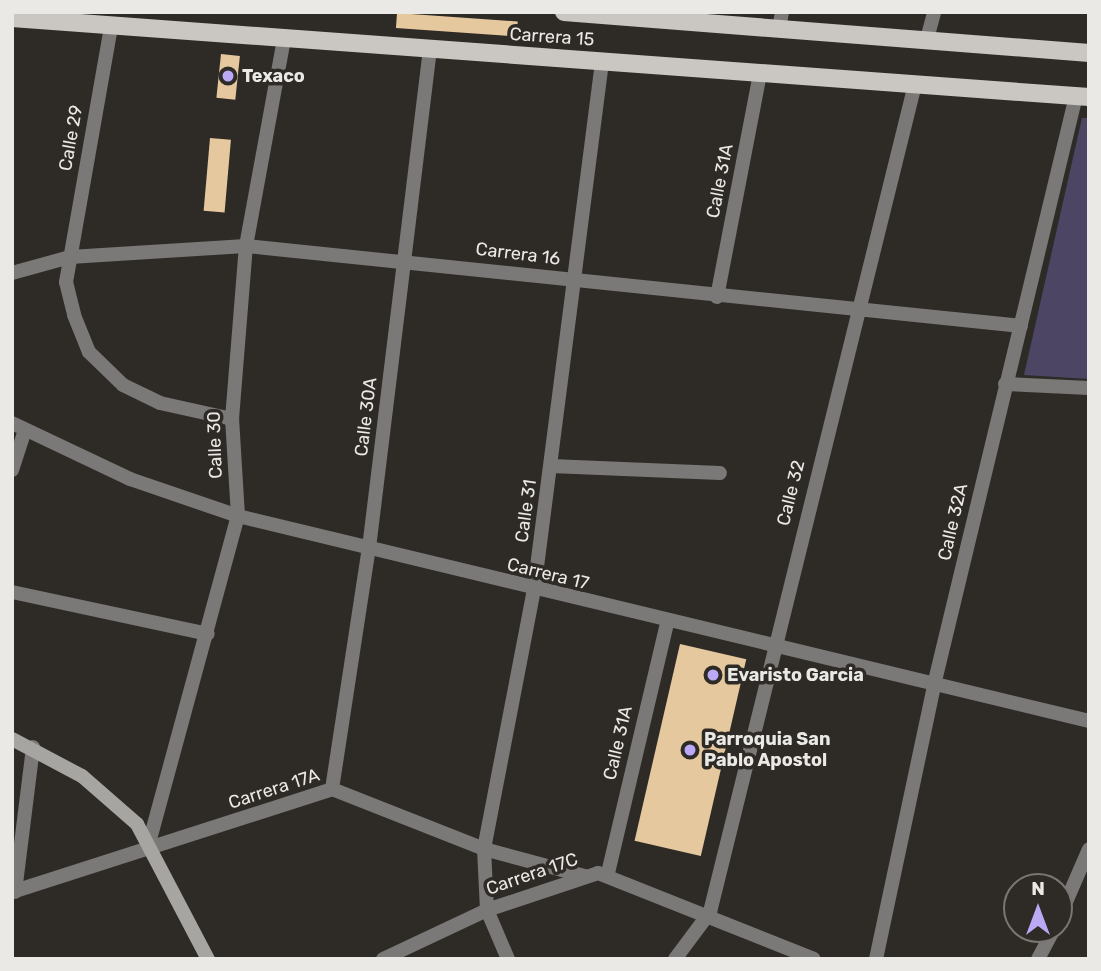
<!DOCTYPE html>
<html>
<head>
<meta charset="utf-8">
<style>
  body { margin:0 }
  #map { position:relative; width:1101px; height:971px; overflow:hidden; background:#2e2b27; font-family:Rubik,sans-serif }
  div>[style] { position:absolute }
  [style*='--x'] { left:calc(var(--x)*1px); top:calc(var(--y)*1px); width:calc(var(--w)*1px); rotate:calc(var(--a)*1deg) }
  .green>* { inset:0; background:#4d4564 }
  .building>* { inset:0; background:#e6c89e; transform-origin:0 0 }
  .street>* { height:14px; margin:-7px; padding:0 7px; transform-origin:7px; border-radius:7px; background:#7a7977 }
  .secondary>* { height:14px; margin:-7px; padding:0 7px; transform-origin:7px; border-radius:7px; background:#a7a5a2 }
  .primary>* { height:18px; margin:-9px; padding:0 9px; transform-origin:9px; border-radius:9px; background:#cac7c3 }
  .dots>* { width:19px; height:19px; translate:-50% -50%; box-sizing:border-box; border:4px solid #2e2b27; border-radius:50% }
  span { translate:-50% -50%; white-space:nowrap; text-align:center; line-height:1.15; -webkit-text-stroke:7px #2e2b27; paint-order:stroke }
  .street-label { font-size:18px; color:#ebe9e6 }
  .poi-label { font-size:18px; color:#ebe9e6; font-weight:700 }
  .left { translate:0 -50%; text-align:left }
  .frame { position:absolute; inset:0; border:14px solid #ebe9e6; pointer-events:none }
  .north { position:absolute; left:1003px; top:873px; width:70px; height:70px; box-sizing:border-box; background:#2e2b27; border:2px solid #7a7773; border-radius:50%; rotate:0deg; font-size:19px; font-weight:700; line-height:28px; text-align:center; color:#ebe9e6 }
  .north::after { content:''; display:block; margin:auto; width:24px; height:32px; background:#bca9f5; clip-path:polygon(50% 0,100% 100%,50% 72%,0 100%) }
</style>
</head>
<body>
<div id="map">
  <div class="green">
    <div style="clip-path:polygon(1082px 118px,1089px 118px,1089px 379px,1024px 375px)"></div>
  </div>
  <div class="building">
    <div style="left:397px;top:13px;width:121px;height:15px;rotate:4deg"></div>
    <div style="left:221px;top:54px;width:19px;height:44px;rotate:6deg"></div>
    <div style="left:210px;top:138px;width:21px;height:73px;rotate:5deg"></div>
    <div style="left:680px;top:644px;width:68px;height:202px;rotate:13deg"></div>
  </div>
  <div class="street">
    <div style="--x:111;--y:27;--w:259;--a:100"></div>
    <div style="--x:66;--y:282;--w:34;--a:76"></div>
    <div style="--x:74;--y:315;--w:40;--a:68"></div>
    <div style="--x:89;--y:352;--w:47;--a:44.1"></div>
    <div style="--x:123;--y:385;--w:41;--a:25.9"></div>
    <div style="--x:160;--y:403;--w:74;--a:12.5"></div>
    <div style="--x:779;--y:29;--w:17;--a:-80"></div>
    <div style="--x:927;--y:39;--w:28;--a:-75"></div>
    <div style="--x:12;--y:273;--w:60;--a:-15.4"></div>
    <div style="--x:70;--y:257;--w:176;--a:-3.6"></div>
    <div style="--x:246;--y:246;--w:779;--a:5.89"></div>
    <div style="--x:717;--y:297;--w:228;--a:-79.1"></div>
    <div style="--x:1005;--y:384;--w:84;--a:2.7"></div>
    <div style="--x:12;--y:423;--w:131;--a:25.4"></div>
    <div style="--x:130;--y:479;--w:114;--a:18.9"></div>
    <div style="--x:238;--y:516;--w:875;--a:13.54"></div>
    <div style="--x:551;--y:466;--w:169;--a:2.4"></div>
    <div style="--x:12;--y:470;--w:42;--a:-72"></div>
    <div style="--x:12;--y:592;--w:200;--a:12.1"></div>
    <div style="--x:332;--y:789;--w:244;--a:-81.3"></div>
    <div style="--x:369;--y:548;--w:503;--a:-83.03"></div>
    <div style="--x:149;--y:843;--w:339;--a:-74.8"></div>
    <div style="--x:238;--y:516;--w:97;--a:-93.5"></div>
    <div style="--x:232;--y:419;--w:174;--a:-85.4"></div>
    <div style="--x:246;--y:246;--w:210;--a:-79.6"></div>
    <div style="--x:608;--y:873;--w:257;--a:-76.7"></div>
    <div style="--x:12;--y:892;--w:336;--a:-17.8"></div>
    <div style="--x:332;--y:789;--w:163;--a:21.5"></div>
    <div style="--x:484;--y:849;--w:105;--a:15"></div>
    <div style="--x:15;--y:892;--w:146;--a:-82.9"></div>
    <div style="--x:1059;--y:918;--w:75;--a:-66.5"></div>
    <div style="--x:383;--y:959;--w:115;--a:-25.2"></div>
    <div style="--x:487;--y:910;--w:117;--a:-18.4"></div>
    <div style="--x:598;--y:873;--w:232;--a:21.7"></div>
    <div style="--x:508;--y:959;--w:53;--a:-113.2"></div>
    <div style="--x:487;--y:910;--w:61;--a:-92.8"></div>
    <div style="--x:484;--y:849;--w:264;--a:-79.1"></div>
    <div style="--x:534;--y:590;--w:532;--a:-82.66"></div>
    <div style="--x:675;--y:959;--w:59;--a:-53.3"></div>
    <div style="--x:710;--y:912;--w:853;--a:-76.09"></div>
    <div style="--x:876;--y:959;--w:280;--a:-78"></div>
    <div style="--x:934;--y:685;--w:606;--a:-76.45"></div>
    <div style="--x:1038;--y:959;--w:34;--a:-62"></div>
  </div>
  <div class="secondary">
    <div style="--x:12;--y:739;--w:79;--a:27.9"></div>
    <div style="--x:82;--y:776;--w:73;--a:41.1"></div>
    <div style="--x:137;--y:824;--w:153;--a:62.3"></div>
  </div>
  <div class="primary">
    <div style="--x:564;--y:12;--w:527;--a:4.47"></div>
    <div style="--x:12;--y:18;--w:1080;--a:4.2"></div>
  </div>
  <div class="dots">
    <div style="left:228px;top:76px;background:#bca9f5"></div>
    <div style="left:713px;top:675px;background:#bca9f5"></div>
    <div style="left:690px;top:750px;background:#bca9f5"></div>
  </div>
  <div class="street-label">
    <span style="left:552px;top:37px;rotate:4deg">Carrera 15</span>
    <span style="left:71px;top:138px;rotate:-80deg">Calle 29</span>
    <span style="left:720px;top:181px;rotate:-79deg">Calle 31A</span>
    <span style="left:518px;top:254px;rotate:7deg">Carrera 16</span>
    <span style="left:366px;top:417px;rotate:-83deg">Calle 30A</span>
    <span style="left:215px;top:445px;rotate:-92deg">Calle 30</span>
    <span style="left:791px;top:493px;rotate:-76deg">Calle 32</span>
    <span style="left:526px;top:511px;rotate:-82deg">Calle 31</span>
    <span style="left:953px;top:522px;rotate:-77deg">Calle 32A</span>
    <span style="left:548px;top:574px;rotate:14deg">Carrera 17</span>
    <span style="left:618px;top:743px;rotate:-77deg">Calle 31A</span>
    <span style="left:274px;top:789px;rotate:-18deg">Carrera 17A</span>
    <span style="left:532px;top:874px;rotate:-19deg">Carrera 17C</span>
  </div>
  <div class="poi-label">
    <span class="left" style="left:242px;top:76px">Texaco</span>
    <span class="left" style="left:727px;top:675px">Evaristo Garcia</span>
    <span class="left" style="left:704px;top:750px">Parroquia San<br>Pablo Apostol</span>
  </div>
  <div class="frame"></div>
  <div class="north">N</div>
</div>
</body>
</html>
